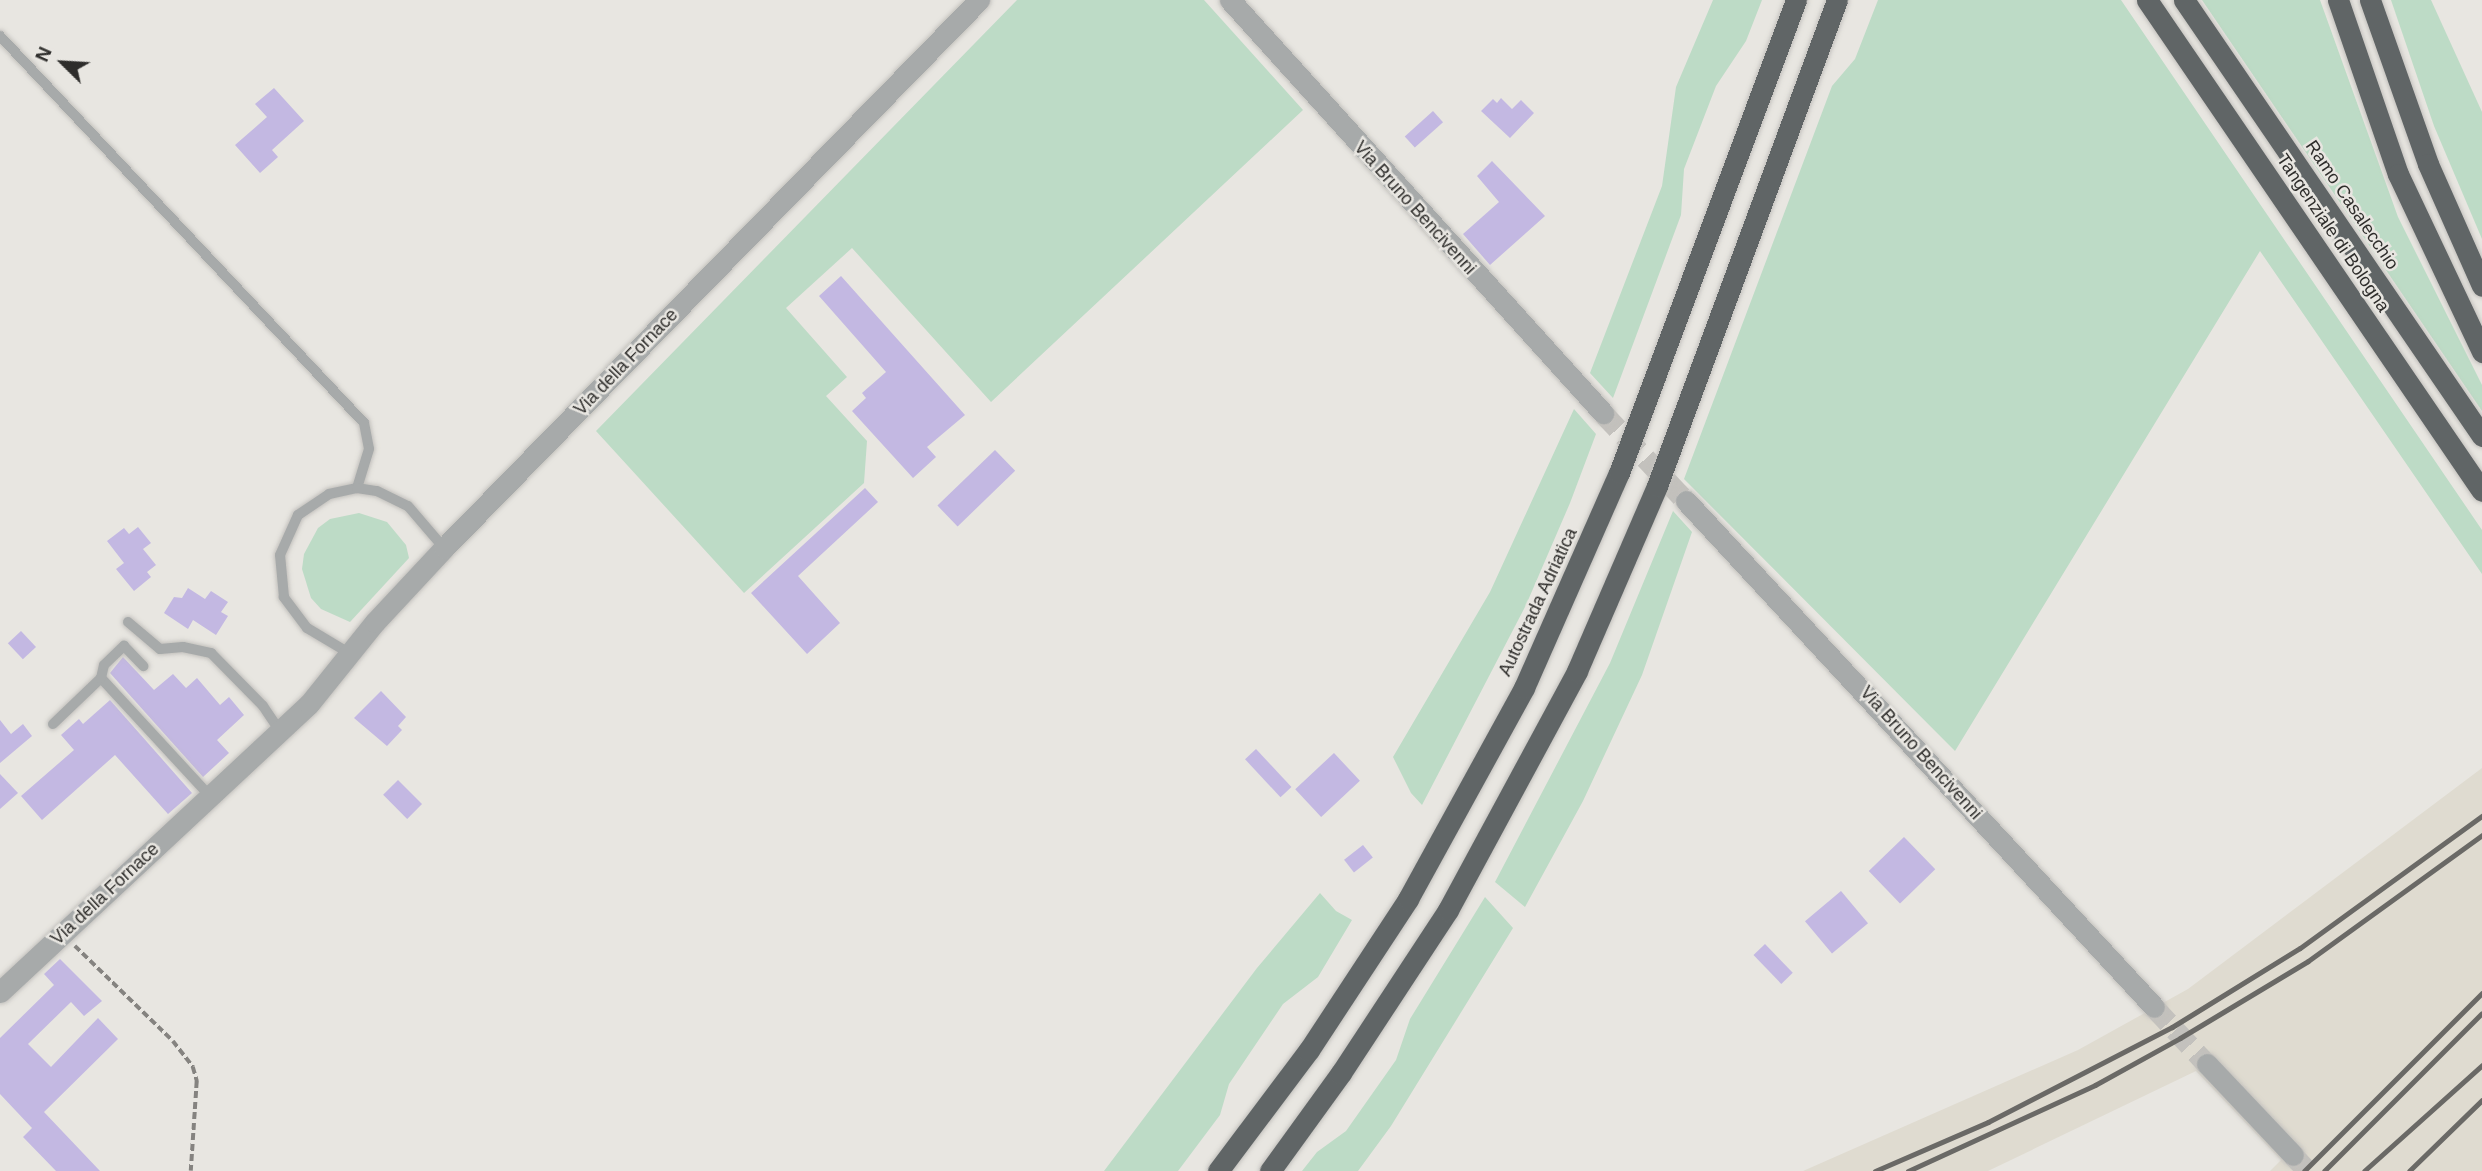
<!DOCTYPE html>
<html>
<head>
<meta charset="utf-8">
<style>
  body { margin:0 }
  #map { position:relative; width:2482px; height:1171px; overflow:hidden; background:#e8e6e1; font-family:Helvetica,sans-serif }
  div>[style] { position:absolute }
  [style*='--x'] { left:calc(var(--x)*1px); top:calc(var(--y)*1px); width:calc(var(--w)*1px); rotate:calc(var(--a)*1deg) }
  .built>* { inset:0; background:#dfdbd0 }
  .green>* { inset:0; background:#bddbc6 }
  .building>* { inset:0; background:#c3b8e2; transform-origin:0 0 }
  .street-tunnel>* { height:21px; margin-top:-10.5px; transform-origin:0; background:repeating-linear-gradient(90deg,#c3c1bd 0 21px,transparent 0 31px) }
  .path>* { height:3.5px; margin-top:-1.75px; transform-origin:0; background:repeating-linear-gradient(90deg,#858380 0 7px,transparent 0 10.5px) }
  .roads { filter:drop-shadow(0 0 2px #c3c1bd) drop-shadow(0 0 2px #c3c1bd) }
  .lane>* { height:10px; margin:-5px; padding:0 5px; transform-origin:5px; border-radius:5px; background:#a7aaaa }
  .street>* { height:21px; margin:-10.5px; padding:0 10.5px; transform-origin:10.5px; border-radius:10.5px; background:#a7aaaa }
  .highway>* { height:21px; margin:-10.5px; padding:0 10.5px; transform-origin:10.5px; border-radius:10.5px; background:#606566 }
  .rail>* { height:5px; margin:-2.5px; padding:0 2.5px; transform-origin:2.5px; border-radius:2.5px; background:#6a6966 }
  span { translate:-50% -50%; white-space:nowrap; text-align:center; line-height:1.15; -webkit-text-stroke:5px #e8e6e1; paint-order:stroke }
  .street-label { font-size:18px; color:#2e2d2b }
  .north { position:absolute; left:28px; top:28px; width:70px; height:70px; -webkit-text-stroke:5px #e8e6e1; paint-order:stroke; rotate:294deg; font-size:19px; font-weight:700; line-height:28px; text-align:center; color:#2e2d2b }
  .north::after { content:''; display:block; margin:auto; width:24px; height:32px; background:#2e2d2b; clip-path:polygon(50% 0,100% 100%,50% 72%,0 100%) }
</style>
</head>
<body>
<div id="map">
  <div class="built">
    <div style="clip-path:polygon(2482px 768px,2482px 1171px,2270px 1171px,2281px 1160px,2196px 1071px,1988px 1171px,1803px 1171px,2078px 1050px,2188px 989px)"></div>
  </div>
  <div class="green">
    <div style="clip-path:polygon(1017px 0,1204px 0,1303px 110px,991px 402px,852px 248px,786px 308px,847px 377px,826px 396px,867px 441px,864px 483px,744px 593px,596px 431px)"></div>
    <div style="clip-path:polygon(1713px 0,1762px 0,1746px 41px,1716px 86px,1684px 169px,1681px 215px,1613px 398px,1590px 373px,1662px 186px,1676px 87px)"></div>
    <div style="clip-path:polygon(1878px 0,2121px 0,2482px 530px,2482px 574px,2260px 251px,1955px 751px,1684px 479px,1832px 86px,1855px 59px)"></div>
    <div style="clip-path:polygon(2202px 0,2320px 0,2398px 217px,2482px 385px,2482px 411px)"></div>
    <div style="clip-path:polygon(2391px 0,2431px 0,2482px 112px,2482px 239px,2434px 126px)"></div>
    <div style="clip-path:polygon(1574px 409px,1596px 434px,1570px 503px,1526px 605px,1422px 805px,1411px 793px,1393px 757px,1490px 592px)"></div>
    <div style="clip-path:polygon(1673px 511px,1692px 532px,1642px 675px,1583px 801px,1525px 907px,1495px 882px,1610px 663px)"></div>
    <div style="clip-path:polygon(359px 513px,387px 522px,406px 545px,409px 558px,350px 622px,321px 609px,311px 598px,302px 569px,304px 554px,318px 528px,330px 519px)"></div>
    <div style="clip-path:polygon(1320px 893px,1336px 911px,1352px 920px,1318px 977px,1283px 1004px,1229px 1084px,1220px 1115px,1178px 1171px,1104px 1171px,1257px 968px)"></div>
    <div style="clip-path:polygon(1485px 897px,1513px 928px,1391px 1126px,1358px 1171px,1302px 1171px,1317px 1152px,1346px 1131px,1396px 1060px,1410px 1019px)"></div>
  </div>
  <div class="building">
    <div style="clip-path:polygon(274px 88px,304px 121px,272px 150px,278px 157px,260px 173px,235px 145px,267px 117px,255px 104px)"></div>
    <div style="clip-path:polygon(1501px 98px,1512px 109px,1521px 100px,1534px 113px,1510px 138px,1481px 111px,1493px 99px,1497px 103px)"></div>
    <div style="left:1433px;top:111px;width:15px;height:38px;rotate:48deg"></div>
    <div style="clip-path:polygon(1492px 161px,1545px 216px,1490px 265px,1463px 234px,1499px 202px,1477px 176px)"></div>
    <div style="clip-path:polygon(841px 276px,965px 415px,927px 447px,936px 457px,913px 478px,852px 411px,866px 398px,862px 393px,886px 372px,819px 296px)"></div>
    <div style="left:995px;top:450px;width:29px;height:80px;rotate:46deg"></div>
    <div style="clip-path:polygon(865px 488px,878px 502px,798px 576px,840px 623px,807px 654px,751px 593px)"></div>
    <div style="clip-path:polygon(138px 527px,151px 543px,143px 549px,156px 565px,147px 572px,151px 577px,134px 591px,116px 569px,124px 563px,107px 541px,124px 528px,129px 534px)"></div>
    <div style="clip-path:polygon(188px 588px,205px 599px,211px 591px,228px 602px,221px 612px,228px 616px,216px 635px,193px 620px,188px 629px,164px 613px,174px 597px,182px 598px)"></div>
    <div style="left:21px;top:631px;width:22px;height:18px;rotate:47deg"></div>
    <div style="clip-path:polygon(123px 657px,154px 690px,173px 674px,186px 688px,197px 678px,220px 705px,229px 697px,244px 715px,217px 740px,229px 753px,203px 777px,110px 673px)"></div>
    <div style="clip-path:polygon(381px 691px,406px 717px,398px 726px,402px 730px,387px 746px,354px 718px)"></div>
    <div style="clip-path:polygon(110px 700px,192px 793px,168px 814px,115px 755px,42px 820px,21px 796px,74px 750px,61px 735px,79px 719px,83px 724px)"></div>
    <div style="clip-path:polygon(0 720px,11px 734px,23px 724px,32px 736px,0 763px)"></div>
    <div style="left:1256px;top:749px;width:52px;height:15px;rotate:47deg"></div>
    <div style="left:1334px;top:753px;width:38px;height:53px;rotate:47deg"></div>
    <div style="clip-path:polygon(0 774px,18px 793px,0 809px)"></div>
    <div style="left:398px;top:780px;width:34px;height:21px;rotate:45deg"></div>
    <div style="left:1904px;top:837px;width:45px;height:49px;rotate:46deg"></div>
    <div style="left:1363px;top:845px;width:16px;height:24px;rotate:52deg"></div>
    <div style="left:1841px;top:891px;width:42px;height:47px;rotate:50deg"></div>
    <div style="left:1765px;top:944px;width:40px;height:16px;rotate:46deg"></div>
    <div style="clip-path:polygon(60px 959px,102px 1001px,84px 1016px,71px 1002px,28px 1044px,51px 1067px,98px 1018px,118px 1039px,44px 1112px,100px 1171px,56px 1171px,23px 1137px,32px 1128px,0 1094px,0 1038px,54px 985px,44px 974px)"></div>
  </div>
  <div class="street-tunnel">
    <div style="--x:1603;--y:413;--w:121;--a:46.7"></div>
    <div style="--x:2154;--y:1007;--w:78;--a:47.1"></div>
    <div style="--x:2293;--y:1155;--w:22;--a:47"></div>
  </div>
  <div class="path">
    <div style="--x:75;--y:946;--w:136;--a:44.1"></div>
    <div style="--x:173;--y:1041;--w:33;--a:52"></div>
    <div style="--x:193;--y:1067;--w:15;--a:74"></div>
    <div style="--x:197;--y:1081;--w:90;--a:93.8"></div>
  </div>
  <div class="roads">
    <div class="lane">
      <div style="--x:0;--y:36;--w:531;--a:46.75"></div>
      <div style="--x:364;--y:423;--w:26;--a:79"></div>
      <div style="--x:369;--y:449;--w:41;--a:107.1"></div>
      <div style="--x:128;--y:622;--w:42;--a:40.2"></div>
      <div style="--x:160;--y:649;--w:23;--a:-5"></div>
      <div style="--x:183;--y:647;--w:29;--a:12"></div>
      <div style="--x:211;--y:653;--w:74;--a:45.5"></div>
      <div style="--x:263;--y:706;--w:30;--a:56"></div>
      <div style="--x:349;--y:653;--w:49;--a:-149.2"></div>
      <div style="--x:307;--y:628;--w:39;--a:-127"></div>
      <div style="--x:284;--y:597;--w:42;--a:-95.4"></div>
      <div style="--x:280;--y:555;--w:44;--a:-65.8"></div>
      <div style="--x:298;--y:515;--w:37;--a:-34"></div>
      <div style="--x:329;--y:494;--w:29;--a:-12"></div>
      <div style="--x:357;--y:488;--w:20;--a:9"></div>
      <div style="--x:377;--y:491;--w:34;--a:26"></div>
      <div style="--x:408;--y:506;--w:55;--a:49.4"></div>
      <div style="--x:101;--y:678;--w:161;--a:47.3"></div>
      <div style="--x:53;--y:724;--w:66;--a:-43.8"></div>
      <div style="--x:101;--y:678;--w:13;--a:-77"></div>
      <div style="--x:104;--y:665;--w:28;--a:-44"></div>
      <div style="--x:124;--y:646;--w:28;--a:46"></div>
    </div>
    <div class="street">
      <div style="--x:1230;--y:0;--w:557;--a:47.91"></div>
      <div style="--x:1686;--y:501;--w:689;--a:47.23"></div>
      <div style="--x:0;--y:992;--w:422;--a:-43"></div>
      <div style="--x:309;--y:704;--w:105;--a:-51.2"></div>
      <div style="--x:375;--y:622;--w:101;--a:-47"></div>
      <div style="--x:444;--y:548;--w:766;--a:-45.69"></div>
      <div style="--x:2207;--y:1064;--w:125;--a:46.6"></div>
    </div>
    <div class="highway">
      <div style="--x:2147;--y:0;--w:594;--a:55.7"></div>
      <div style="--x:2184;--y:0;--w:528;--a:55.65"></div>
      <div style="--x:2338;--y:0;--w:184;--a:71"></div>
      <div style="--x:2398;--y:174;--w:197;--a:64.7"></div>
      <div style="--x:2370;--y:0;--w:174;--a:70.5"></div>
      <div style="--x:2428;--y:164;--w:133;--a:66.1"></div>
      <div style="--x:1218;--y:1171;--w:151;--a:-53.1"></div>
      <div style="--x:1309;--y:1050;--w:181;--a:-56.7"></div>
      <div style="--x:1408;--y:899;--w:241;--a:-61.2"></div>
      <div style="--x:1524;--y:688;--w:235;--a:-66.2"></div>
      <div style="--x:1619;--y:473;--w:505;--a:-69.48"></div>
      <div style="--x:1270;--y:1171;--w:121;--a:-54.1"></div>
      <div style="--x:1341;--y:1073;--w:195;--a:-56.7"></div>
      <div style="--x:1448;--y:910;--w:272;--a:-61.6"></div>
      <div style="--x:1577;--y:671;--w:202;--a:-66.6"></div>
      <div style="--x:1657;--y:486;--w:518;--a:-69.68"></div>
    </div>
  </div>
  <div class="rail">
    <div style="--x:1875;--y:1171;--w:123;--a:-23.4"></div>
    <div style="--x:1988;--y:1122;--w:207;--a:-27.3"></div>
    <div style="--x:2172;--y:1027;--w:150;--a:-31.7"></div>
    <div style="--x:2300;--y:948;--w:225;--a:-36"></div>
    <div style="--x:1908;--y:1171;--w:206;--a:-24.7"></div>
    <div style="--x:2095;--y:1085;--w:97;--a:-28.9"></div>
    <div style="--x:2180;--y:1038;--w:149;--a:-31"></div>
    <div style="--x:2308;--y:961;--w:215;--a:-35.9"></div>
    <div style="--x:2304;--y:1171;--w:252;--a:-45"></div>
    <div style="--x:2324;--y:1171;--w:223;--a:-45"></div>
    <div style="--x:2364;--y:1171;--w:159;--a:-41.9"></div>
    <div style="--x:2409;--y:1171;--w:102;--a:-44.2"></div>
  </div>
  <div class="street-label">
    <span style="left:2352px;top:205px;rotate:56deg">Ramo Casalecchio</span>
    <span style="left:1415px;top:208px;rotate:48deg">Via Bruno Bencivenni</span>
    <span style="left:2333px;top:233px;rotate:56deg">Tangenziale di Bologna</span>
    <span style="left:626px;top:362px;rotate:-46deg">Via della Fornace</span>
    <span style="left:1538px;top:602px;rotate:-65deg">Autostrada Adriatica</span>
    <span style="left:1921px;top:753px;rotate:48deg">Via Bruno Bencivenni</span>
    <span style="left:105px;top:894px;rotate:-43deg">Via della Fornace</span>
  </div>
  <div class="north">N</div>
</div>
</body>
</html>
